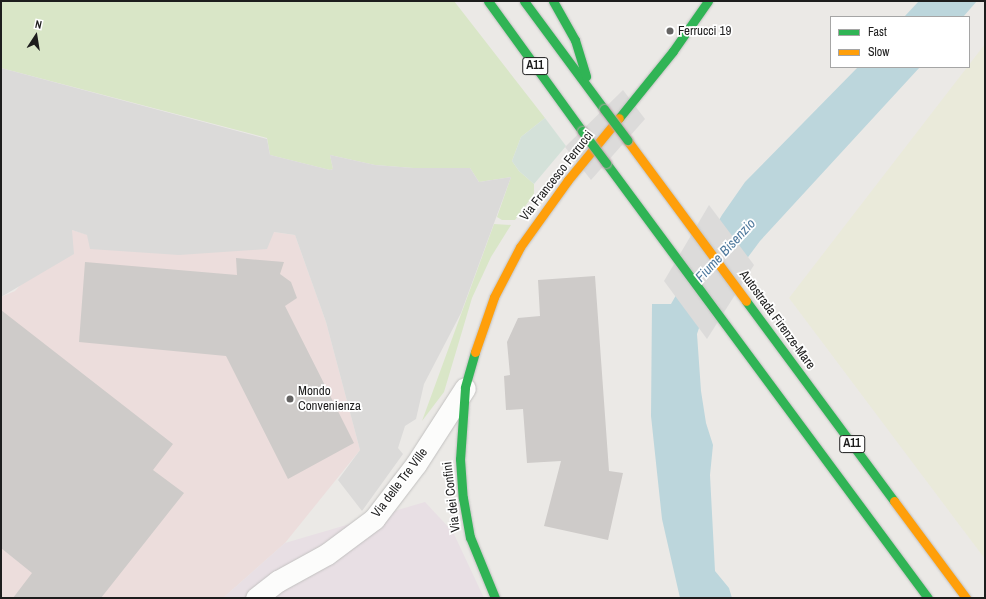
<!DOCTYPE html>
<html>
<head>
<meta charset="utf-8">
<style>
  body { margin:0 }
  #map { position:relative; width:986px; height:599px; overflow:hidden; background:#ebe9e6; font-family:"Archivo Narrow",sans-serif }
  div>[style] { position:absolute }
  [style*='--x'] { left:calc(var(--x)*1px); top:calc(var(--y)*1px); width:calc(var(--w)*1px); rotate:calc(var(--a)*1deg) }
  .commercial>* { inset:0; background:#ecdddc }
  .industrial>* { inset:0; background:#e8dfe4 }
  .farmland>* { inset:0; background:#eaeada }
  .grass>* { inset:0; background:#d9e6c7 }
  .wetland>* { inset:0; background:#d4e1d9 }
  .parking>* { inset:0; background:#dbdad9 }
  .water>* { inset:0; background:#bcd6dc }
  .pier>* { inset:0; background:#dcdbda }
  .building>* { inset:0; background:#cecbc9 }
  .roads { filter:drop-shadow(0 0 1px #c2c1c0) drop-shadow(0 0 1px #c2c1c0) }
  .street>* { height:21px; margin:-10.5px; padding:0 10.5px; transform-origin:10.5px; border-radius:10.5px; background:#fcfcfb }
  .fast>* { height:9px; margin:-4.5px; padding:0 4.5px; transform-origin:4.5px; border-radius:4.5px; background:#30b455 }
  .slow>* { height:9px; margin:-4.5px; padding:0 4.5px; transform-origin:4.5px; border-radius:4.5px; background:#ff9f0a }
  .bridges { filter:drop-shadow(0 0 1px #bda0aa) drop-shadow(0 0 1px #bda0aa) }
  .fast-bridge>* { height:9px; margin:-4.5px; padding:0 4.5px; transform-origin:4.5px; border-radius:4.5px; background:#30b455 }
  .dots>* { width:11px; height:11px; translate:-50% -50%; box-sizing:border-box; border:2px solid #fff; border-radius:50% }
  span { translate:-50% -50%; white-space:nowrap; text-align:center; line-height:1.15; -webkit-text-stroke:3.5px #fff; paint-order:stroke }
  .shield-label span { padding:1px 3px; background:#fff; border:1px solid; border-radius:3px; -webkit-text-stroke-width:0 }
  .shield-label { font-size:12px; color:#1d1d1d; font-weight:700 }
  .poi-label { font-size:13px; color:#1d1d1d }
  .left { translate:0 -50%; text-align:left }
  .street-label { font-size:13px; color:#1d1d1d }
  .water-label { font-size:14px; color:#4f799d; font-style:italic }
  .frame { position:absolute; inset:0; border:2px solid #1d1d1d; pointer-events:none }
  .legend { position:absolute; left:830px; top:16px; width:140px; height:52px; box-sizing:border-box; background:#fff; border:1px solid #a5a5a5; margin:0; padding:5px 7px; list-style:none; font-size:12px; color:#1d1d1d }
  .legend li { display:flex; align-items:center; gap:8px; height:20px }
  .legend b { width:20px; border:1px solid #a5a5a5 }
  .north { position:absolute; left:16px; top:16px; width:40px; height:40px; -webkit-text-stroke:3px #fff; paint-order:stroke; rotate:12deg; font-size:11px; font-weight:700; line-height:16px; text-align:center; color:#1d1d1d }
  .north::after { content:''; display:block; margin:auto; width:14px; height:18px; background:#1d1d1d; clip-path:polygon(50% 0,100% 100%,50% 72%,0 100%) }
</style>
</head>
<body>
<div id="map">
  <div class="commercial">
    <div style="clip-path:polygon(72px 230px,88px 235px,274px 232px,295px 235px,326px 322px,360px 450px,285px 543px,223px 598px,1px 598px,1px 297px,15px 291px)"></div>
  </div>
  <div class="industrial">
    <div style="clip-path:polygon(425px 502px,453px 532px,484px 598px,223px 598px,285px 543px)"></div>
  </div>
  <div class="farmland">
    <div style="clip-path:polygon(985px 44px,985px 559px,789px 298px)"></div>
  </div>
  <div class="grass">
    <div style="clip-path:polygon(1px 1px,454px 1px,545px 118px,521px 137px,512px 161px,519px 171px,534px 184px,534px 194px,515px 220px,502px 220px,497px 217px,511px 177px,479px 182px,470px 168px,413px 168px,375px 165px,330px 155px,333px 169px,330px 170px,270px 155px,267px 138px,1px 68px)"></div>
    <div style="clip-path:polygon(494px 224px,511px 225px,491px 257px,472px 298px,444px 392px,422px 421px)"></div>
  </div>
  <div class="wetland">
    <div style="clip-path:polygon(545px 118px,566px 146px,534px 184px,519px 171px,512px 161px,521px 137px)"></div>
  </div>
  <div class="parking">
    <div style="clip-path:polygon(1px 68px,267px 139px,270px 155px,330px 170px,333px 169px,330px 155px,375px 165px,413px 168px,470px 168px,479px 182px,511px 177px,461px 313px,424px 384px,416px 419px,405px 426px,398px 448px,403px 454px,362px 511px,338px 480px,360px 450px,326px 322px,295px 235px,274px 232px,267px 249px,179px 255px,90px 249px,87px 235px,72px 230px,74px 254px,1px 297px)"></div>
  </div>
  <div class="water">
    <div style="clip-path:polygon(919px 1px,977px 1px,963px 17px,904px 17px)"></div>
    <div style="clip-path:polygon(858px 67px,920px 67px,760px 241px,702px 319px,697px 334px,701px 391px,706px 423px,713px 445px,710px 475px,715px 571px,729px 588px,732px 598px,680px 598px,662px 519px,651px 416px,652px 304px,671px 304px,722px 215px,745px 182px)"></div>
  </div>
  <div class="pier">
    <div style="clip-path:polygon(623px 90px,645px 119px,591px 180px,565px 147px)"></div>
    <div style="clip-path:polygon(709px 205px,754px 265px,707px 339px,664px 281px)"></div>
  </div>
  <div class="building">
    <div style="clip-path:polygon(236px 258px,284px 262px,280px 274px,291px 282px,297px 298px,285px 306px,354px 443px,288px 479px,226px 356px,79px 342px,85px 262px,237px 275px)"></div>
    <div style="clip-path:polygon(595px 276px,609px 471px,623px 473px,608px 540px,544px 526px,561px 461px,527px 463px,523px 409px,506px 410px,504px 376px,510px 375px,507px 342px,518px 318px,540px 316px,538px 280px)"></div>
    <div style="clip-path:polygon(1px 310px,173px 444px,153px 470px,184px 493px,101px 598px,13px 598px,32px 573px,1px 548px)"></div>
  </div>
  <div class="roads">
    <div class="street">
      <div style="--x:256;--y:598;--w:28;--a:-38"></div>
      <div style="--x:278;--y:581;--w:56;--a:-28.9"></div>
      <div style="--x:327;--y:554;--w:59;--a:-36.7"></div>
      <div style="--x:374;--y:519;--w:69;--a:-52.6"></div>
      <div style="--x:416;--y:464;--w:90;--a:-57.2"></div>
    </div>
    <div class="fast">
      <div style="--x:488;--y:1;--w:160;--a:54.1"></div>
      <div style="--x:524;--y:1;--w:134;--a:53.5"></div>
      <div style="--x:553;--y:1;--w:45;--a:60.6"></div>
      <div style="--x:575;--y:40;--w:38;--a:73"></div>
      <div style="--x:619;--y:118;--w:86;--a:-51.1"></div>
      <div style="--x:673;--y:51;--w:61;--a:-55"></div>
      <div style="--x:606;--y:163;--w:541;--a:53.49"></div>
      <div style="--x:746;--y:301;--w:249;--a:53.5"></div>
      <div style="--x:475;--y:352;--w:37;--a:106"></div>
      <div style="--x:465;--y:388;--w:71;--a:94"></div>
      <div style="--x:460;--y:459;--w:39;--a:86"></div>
      <div style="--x:463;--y:498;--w:40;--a:80"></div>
      <div style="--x:470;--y:537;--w:66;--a:67.7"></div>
    </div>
    <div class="slow">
      <div style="--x:627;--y:140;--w:200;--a:53.5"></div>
      <div style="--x:475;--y:352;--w:58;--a:-70.9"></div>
      <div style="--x:494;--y:297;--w:56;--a:-62.5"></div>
      <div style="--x:520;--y:247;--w:82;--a:-54.4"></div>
      <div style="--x:568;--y:180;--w:80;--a:-50.6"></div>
      <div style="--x:894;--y:501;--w:121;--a:53.4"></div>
    </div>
  </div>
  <div class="bridges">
    <div class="fast-bridge">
      <div style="--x:604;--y:109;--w:39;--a:53"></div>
      <div style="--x:582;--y:131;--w:40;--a:53"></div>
    </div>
  </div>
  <div class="dots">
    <div style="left:670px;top:31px;background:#656463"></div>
    <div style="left:290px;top:399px;background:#656463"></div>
  </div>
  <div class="shield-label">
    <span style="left:535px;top:66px">A11</span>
    <span style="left:852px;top:444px">A11</span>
  </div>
  <div class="poi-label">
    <span class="left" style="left:678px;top:31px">Ferrucci 19</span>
    <span class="left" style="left:298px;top:399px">Mondo<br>Convenienza</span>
  </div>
  <div class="street-label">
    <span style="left:557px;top:176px;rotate:-52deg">Via Francesco Ferrucci</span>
    <span style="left:777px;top:320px;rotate:54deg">Autostrada Firenze-Mare</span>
    <span style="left:400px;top:483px;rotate:-53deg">Via delle Tre Ville</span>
    <span style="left:452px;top:497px;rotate:-97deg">Via dei Confini</span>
  </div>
  <div class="water-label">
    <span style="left:725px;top:250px;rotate:-47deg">Fiume Bisenzio</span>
  </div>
  <div class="frame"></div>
  <ul class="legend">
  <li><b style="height:5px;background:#30b455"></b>Fast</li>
  <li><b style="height:5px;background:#ff9f0a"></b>Slow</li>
  </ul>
  <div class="north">N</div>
</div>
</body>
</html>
